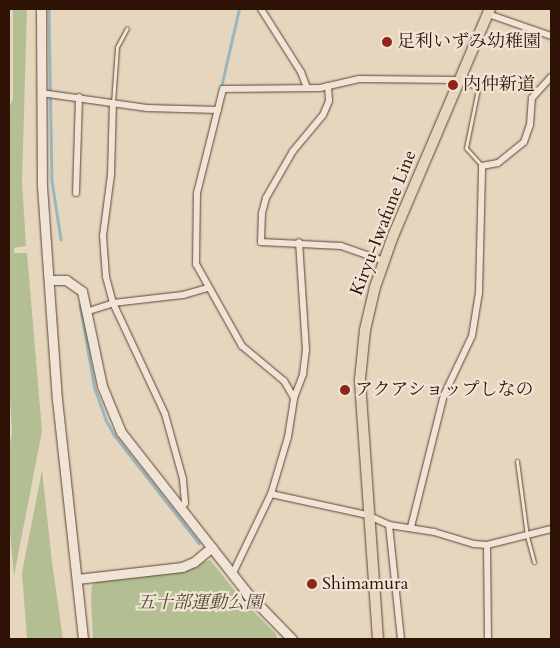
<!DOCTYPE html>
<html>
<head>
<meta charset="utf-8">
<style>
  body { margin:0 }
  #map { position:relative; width:560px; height:648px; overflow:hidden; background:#e6d6be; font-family:Cardo,"Noto Serif JP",serif }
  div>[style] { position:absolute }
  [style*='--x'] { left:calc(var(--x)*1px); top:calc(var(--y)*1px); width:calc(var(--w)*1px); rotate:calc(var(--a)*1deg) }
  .green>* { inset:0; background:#b3be93 }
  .stream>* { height:2.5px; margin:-1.25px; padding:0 1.25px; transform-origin:1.25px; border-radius:1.25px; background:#9db6bd }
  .roads { filter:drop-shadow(0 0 1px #5c4333) drop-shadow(0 0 1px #5c4333) }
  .lane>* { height:3px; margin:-1.5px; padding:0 1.5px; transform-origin:1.5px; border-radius:1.5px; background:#efe4d5 }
  .street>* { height:6px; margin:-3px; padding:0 3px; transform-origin:3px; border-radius:3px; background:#efe4d5 }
  .secondary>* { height:9px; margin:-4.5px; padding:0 4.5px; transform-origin:4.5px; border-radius:4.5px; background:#efe4d5 }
  .primary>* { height:10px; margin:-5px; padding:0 5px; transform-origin:5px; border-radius:5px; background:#e6d6be }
  .dots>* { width:14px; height:14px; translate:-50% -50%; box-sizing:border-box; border:2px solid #efe4d5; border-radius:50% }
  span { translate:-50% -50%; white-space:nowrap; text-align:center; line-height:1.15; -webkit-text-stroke:4.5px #efe4d5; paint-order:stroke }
  .poi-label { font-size:18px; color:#2e1205 }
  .left { translate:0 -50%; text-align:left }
  .street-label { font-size:18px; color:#2e1205 }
  .park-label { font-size:18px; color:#564630; font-style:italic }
  .frame { position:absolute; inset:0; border:10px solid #2e1205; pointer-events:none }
</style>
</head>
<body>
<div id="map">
  <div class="green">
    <div style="clip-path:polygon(13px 9px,27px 9px,22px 182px,26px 246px,14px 248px,14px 253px,27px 253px,42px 431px,14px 576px,9px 520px,9px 448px,12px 433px,9px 383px,9px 108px,13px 99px)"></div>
    <div style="clip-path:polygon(42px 470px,52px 562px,63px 639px,27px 639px,22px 573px)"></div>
    <div style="clip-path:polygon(210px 560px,244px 602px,276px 634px,277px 639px,93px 639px,91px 599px,92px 586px,96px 582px,175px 572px)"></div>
  </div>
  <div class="stream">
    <div style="--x:49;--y:9;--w:172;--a:89"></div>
    <div style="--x:52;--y:181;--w:59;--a:81.2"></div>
    <div style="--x:221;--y:87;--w:80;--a:-77"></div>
    <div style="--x:80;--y:305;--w:85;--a:79.9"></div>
    <div style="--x:95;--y:389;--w:33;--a:70"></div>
    <div style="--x:106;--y:420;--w:18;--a:61"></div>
    <div style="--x:115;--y:436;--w:136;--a:51.9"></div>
  </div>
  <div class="roads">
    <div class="lane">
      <div style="--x:463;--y:81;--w:17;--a:28"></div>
      <div style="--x:478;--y:89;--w:60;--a:101.5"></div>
      <div style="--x:466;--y:148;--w:24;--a:48"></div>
      <div style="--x:113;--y:103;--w:56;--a:-85.9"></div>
      <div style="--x:117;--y:47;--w:21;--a:-62"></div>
      <div style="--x:517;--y:461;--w:76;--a:82.4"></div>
      <div style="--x:527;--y:536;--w:27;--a:75"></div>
    </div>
    <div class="street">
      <div style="--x:261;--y:9;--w:75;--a:57.6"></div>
      <div style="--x:301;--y:72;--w:17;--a:69"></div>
      <div style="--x:488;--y:14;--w:67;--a:19.2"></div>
      <div style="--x:328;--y:86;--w:15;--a:86"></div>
      <div style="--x:329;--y:101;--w:15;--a:113"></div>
      <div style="--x:323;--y:115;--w:47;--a:129.8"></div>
      <div style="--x:293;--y:151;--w:54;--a:119.9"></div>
      <div style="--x:266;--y:198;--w:16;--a:105"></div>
      <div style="--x:262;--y:213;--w:29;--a:92"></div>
      <div style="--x:261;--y:242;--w:80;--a:2.9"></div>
      <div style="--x:341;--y:246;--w:46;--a:19.2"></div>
      <div style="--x:41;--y:93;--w:107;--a:8.1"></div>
      <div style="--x:147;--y:108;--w:71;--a:1.6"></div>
      <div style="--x:76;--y:193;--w:96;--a:-88.2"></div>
      <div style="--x:89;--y:311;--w:25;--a:-18"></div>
      <div style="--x:113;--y:303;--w:27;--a:-105"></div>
      <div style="--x:106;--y:277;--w:41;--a:-94.2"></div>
      <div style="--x:103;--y:236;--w:63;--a:-82.6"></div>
      <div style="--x:111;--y:174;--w:70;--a:-88.4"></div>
      <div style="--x:294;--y:398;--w:20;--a:-120"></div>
      <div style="--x:284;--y:381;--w:55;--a:-140.2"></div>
      <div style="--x:242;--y:346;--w:94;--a:-119.3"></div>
      <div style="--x:196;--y:264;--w:71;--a:-89.2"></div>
      <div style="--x:197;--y:193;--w:107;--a:-76"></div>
      <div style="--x:223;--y:89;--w:97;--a:-0.6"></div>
      <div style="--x:320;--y:88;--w:40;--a:-13"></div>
      <div style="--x:359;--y:79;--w:100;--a:0.6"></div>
      <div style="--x:271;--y:494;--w:98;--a:12.3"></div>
      <div style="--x:367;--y:515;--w:24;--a:24"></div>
      <div style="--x:389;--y:525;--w:46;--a:8.8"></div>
      <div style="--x:434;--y:532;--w:42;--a:16.7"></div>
      <div style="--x:474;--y:544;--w:13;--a:4"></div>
      <div style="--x:487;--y:545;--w:66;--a:-14"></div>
      <div style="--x:181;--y:508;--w:6;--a:-51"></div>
      <div style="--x:185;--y:503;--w:24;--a:-95"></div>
      <div style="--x:183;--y:479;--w:67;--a:-105.5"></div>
      <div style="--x:165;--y:414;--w:123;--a:-115.1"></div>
      <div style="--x:113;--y:303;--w:70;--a:-6.5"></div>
      <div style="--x:183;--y:295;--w:25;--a:-16"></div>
      <div style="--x:389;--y:525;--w:115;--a:84"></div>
      <div style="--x:411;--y:527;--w:136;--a:-76"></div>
      <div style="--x:444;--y:395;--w:65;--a:-64.6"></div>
      <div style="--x:472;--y:336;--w:44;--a:-80.8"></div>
      <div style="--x:479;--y:293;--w:127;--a:-88.6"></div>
      <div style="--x:482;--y:166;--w:16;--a:-11"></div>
      <div style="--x:498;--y:163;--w:33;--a:-39"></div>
      <div style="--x:524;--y:142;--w:18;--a:-71"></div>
      <div style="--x:530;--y:125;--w:27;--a:-86"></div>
      <div style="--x:532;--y:98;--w:28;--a:-48"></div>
      <div style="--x:487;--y:545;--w:94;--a:89.4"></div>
      <div style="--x:232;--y:575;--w:90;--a:-64.3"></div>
      <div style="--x:271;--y:494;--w:59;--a:-73.4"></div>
      <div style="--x:288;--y:437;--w:39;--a:-81"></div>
      <div style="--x:294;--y:398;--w:26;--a:-69"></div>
      <div style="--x:303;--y:374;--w:24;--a:-83"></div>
      <div style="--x:306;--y:350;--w:108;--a:-93.7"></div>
    </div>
    <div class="secondary">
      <div style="--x:41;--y:9;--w:177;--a:89.7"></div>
      <div style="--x:42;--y:186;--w:214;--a:86"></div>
      <div style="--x:57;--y:399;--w:241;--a:83.8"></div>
      <div style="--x:49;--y:280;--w:17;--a:0"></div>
      <div style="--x:66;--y:280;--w:19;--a:35"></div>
      <div style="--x:82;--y:291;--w:97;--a:78.1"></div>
      <div style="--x:102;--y:386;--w:50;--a:67.6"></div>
      <div style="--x:121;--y:432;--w:207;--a:51.9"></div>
      <div style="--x:249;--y:595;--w:62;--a:45.7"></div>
      <div style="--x:77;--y:579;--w:106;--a:-6.5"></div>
      <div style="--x:182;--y:567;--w:13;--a:-23"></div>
      <div style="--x:194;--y:562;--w:23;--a:-40"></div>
    </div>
    <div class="primary">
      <div style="--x:378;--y:639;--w:261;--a:-94"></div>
      <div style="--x:360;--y:379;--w:49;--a:-84.2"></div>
      <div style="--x:365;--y:330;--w:44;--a:-76.9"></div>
      <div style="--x:375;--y:287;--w:54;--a:-70.6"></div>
      <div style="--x:393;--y:236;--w:247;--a:-66.9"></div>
    </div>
  </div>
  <div class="dots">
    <div style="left:387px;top:42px;background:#8f2418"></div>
    <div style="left:453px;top:85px;background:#8f2418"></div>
    <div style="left:345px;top:390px;background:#8f2418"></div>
    <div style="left:312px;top:584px;background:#8f2418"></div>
  </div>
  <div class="poi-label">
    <span class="left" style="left:397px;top:42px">足利いずみ幼稚園</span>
    <span class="left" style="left:463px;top:85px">内仲新道</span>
    <span class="left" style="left:355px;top:390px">アクアショップしなの</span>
    <span class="left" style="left:322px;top:584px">Shimamura</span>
  </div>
  <div class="street-label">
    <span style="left:384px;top:223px;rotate:-69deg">Kiryu-Iwafune Line</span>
  </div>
  <div class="park-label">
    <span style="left:200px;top:603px">五十部運動公園</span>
  </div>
  <div class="frame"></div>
</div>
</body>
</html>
